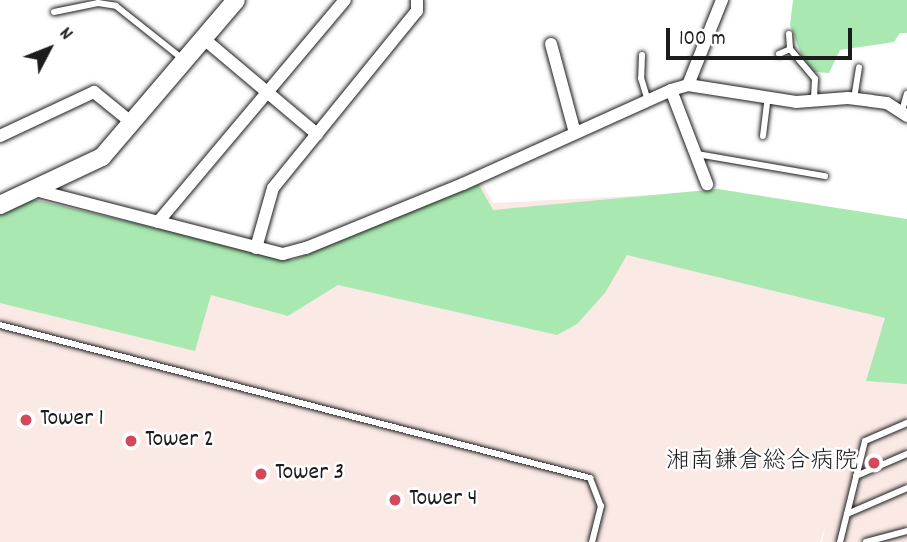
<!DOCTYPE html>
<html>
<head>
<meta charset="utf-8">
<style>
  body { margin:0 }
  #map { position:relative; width:907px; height:542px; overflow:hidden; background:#fff; font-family:Dekko,"Klee One",sans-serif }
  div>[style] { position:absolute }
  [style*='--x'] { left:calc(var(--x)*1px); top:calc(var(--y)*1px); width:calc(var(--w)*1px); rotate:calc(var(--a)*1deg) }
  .built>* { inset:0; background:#fae9e5 }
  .green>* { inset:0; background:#a9e9b1 }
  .roads { filter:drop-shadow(0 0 2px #1c1c1c) drop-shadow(0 0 2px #1c1c1c) }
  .lane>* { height:6px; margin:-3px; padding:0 3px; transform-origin:3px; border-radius:3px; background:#fff }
  .street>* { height:12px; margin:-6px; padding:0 6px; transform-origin:6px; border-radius:6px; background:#fff }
  .secondary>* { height:18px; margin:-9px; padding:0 9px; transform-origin:9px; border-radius:9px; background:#fff }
  .dots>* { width:19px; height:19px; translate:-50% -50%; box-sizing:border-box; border:4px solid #fff; border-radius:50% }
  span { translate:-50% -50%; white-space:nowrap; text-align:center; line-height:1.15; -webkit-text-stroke:5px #fff; paint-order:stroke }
  .poi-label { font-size:24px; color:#1c1c1c }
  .left { translate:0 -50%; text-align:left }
  .right { translate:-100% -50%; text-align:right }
  .north { position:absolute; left:14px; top:14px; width:70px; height:70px; -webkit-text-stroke:5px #fff; paint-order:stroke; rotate:48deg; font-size:19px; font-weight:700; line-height:28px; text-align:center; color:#1c1c1c }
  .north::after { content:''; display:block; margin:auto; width:24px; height:32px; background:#1c1c1c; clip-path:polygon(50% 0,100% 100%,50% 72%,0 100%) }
  .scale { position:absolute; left:666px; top:28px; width:186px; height:32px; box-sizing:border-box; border:4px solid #1c1c1c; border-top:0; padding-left:9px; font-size:21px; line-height:24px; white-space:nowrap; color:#1c1c1c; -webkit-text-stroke:5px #fff; paint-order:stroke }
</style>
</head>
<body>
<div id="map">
  <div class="built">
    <div style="clip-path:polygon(480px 180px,493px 203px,714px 192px,907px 222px,907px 542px,822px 542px,825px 528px,820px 542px,0 542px,0 214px,292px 264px)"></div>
  </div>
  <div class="green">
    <div style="clip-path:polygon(793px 0,907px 0,907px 33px,900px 33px,894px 42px,840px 50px,829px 73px,814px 72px,803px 59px,790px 25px)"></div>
    <div style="clip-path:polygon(478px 183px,493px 210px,718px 189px,907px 219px,907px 384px,866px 381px,885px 318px,627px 255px,605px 293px,577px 324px,557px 335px,338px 285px,288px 316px,211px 295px,195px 351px,0 303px,0 214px,32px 199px,293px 260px)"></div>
  </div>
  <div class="roads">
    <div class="lane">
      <div style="--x:54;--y:12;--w:45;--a:-11.6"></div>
      <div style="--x:98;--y:3;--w:18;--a:9"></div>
      <div style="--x:116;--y:6;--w:87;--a:38.5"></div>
      <div style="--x:789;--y:34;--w:15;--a:86"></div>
      <div style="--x:790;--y:49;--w:39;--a:50"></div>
      <div style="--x:815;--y:79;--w:21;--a:93"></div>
      <div style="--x:779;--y:54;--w:12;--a:-24"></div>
      <div style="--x:642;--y:55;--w:23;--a:92"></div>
      <div style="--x:641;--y:78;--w:24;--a:73"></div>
      <div style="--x:854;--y:99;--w:32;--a:-81"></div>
      <div style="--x:902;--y:111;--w:18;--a:-74"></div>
      <div style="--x:763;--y:136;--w:39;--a:-83"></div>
      <div style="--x:697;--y:154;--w:130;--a:9.8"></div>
      <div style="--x:0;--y:325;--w:610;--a:14.54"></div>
      <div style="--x:590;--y:478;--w:30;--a:69"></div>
      <div style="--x:601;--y:506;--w:37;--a:104"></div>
      <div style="--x:856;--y:476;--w:56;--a:-23.3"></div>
      <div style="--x:847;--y:514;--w:65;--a:-23.4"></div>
      <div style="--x:840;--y:542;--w:104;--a:-76.1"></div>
      <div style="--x:865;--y:441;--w:46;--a:-23.2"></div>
      <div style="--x:866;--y:542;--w:42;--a:-15"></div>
    </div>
    <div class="street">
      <div style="--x:204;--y:39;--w:148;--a:40.1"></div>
      <div style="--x:551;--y:44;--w:92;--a:74.9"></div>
      <div style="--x:688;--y:85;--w:92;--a:-68.2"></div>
      <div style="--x:671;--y:90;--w:101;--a:69"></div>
      <div style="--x:0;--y:136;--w:104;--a:-25.1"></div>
      <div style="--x:94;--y:92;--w:49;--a:39.2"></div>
      <div style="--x:35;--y:190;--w:256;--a:14.5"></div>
      <div style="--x:283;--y:254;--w:24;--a:-15"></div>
      <div style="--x:306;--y:248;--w:170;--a:-22.2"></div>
      <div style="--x:463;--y:184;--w:228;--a:-24.3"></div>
      <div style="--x:671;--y:90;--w:18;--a:-16"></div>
      <div style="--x:688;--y:85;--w:109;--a:8.9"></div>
      <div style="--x:796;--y:102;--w:52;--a:-4.4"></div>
      <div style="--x:848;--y:98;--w:23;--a:7"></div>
      <div style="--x:871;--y:101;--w:16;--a:7"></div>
      <div style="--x:887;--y:103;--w:24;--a:33"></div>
      <div style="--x:158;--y:222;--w:290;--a:-49.9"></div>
      <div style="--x:256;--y:248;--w:62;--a:-74.2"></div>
      <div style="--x:273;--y:188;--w:228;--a:-50.9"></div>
      <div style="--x:417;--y:11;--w:11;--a:-90"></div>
    </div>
    <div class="secondary">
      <div style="--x:0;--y:205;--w:113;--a:-25.2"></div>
      <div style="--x:102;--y:157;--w:206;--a:-49.5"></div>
    </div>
  </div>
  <div class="dots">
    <div style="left:26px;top:420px;background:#d1495b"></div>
    <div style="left:131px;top:441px;background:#d1495b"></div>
    <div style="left:874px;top:463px;background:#d1495b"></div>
    <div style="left:261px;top:474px;background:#d1495b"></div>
    <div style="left:395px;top:500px;background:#d1495b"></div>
  </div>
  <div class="poi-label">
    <span class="left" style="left:40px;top:420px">Tower 1</span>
    <span class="left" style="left:145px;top:441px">Tower 2</span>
    <span class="right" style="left:858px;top:463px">湘南鎌倉総合病院</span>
    <span class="left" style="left:275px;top:474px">Tower 3</span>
    <span class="left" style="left:409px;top:500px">Tower 4</span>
  </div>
  <div class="north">N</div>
  <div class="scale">100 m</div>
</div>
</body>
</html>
